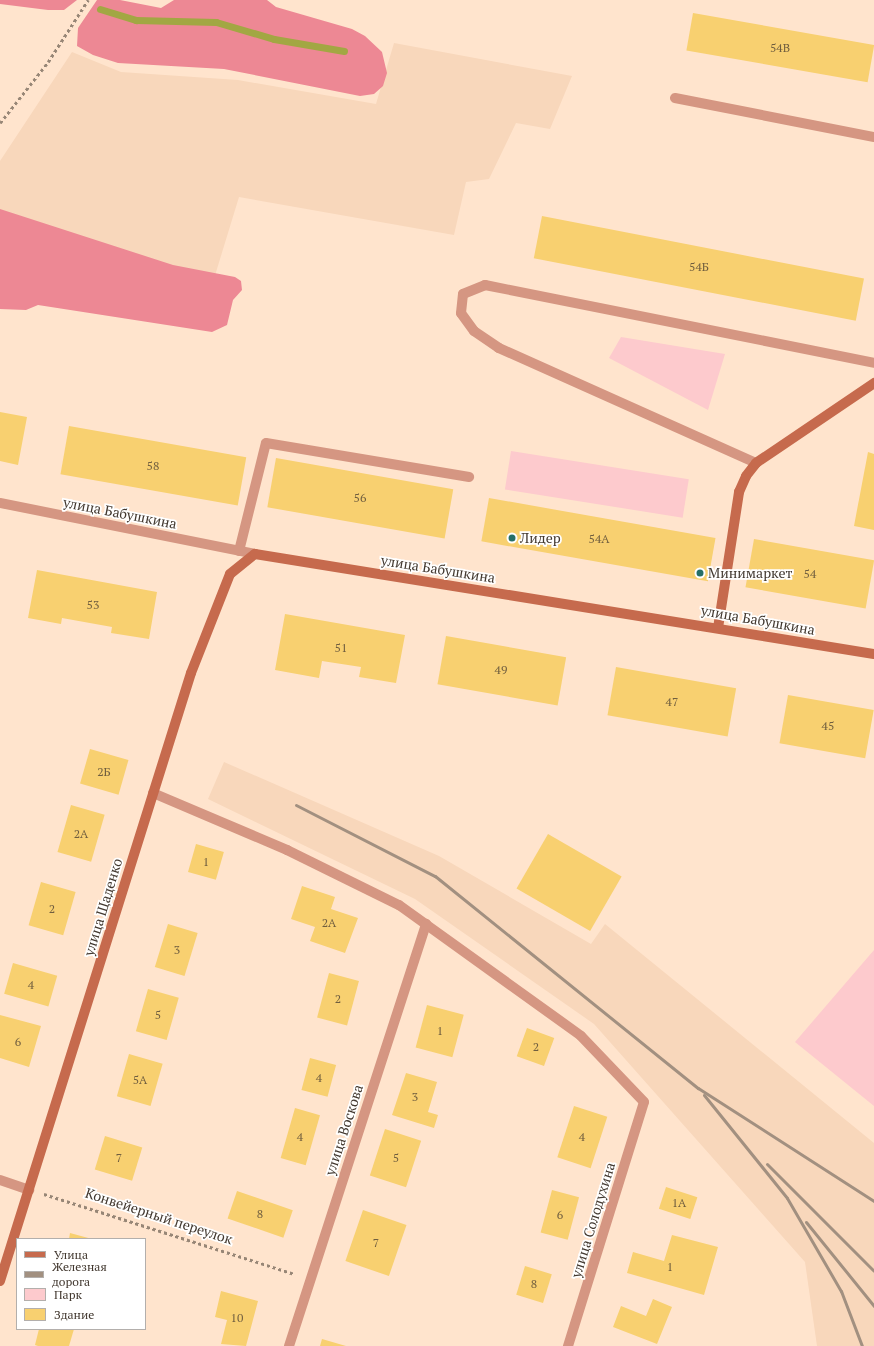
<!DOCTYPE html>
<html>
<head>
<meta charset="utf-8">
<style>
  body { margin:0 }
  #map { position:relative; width:874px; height:1346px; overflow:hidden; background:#ffe4cd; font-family:"PT Serif",serif }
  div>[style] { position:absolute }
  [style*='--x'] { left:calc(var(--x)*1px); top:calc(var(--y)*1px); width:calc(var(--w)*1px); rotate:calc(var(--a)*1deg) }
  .built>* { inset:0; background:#f8d7bb }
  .green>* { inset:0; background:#fdcacd; transform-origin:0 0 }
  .forest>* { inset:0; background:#ed8894 }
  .stream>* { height:7px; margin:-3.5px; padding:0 3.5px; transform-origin:3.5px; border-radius:3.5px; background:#a2a743 }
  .building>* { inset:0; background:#f8d070; transform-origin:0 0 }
  .path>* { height:2.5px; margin-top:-1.25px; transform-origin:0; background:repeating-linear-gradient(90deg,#978676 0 3px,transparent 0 6px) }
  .lane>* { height:10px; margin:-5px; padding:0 5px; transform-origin:5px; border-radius:5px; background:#d59682 }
  .street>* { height:10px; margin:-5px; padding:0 5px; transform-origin:5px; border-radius:5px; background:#d59682 }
  .secondary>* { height:10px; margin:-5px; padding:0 5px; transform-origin:5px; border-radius:5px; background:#c66a4d }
  .rail>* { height:3px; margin:-1.5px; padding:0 1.5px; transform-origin:1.5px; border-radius:1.5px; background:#a29080 }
  .dots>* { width:11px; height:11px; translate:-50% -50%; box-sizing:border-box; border:2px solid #fff; border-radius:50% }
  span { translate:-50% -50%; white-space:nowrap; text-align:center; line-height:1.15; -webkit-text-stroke:3.5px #fff; paint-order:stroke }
  .number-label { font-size:12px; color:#705e3f }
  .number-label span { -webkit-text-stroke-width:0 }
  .street-label { font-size:14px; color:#42382f }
  .poi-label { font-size:14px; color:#42382f }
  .left { translate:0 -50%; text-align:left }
  .legend { position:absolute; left:16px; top:1238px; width:130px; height:92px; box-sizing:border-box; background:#fff; border:1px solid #b3afac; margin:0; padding:5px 7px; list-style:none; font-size:12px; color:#42382f }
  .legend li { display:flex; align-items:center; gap:8px; height:20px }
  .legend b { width:20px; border:1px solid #b3afac }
</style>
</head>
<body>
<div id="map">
  <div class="built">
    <div style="clip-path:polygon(394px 43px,572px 76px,550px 129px,516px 123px,489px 179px,466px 182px,454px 235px,239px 197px,213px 282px,0 220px,0 161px,72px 52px,121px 72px,238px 80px,376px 104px)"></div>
    <div style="clip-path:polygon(224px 762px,439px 856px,591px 944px,605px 924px,874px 1143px,874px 1346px,817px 1346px,805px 1262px,594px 1024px,415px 899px,208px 799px)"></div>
  </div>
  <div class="green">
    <div style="clip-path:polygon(621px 337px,725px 354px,708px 410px,609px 358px)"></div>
    <div style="left:511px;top:451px;width:180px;height:39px;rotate:9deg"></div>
    <div style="clip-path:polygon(874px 950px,874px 1106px,795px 1042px)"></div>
  </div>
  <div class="forest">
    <div style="clip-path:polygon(0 0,77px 0,64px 10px,48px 10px,0 4px)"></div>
    <div style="clip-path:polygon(97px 0,120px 0,161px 8px,174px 0,267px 0,276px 7px,352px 29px,365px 36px,382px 52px,387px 73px,383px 86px,374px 94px,360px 96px,224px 69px,118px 63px,93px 55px,77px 46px,78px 28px)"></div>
    <div style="clip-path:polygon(0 209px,173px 265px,235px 277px,241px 281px,242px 290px,233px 300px,227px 325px,212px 332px,38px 305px,26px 310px,0 309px)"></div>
  </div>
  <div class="stream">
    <div style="--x:100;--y:9;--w:38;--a:17"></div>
    <div style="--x:136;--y:20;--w:80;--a:1.4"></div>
    <div style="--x:216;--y:22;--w:60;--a:16.3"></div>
    <div style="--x:274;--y:39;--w:71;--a:9.7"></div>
  </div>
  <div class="building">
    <div style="left:693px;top:13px;width:184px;height:38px;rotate:10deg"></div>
    <div style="left:542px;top:216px;width:328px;height:43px;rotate:11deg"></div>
    <div style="clip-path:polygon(0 412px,27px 417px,18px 465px,0 461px)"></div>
    <div style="left:69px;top:426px;width:180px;height:49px;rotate:10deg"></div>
    <div style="clip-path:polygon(868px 452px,874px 454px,874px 530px,854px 526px)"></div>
    <div style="left:276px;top:458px;width:180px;height:50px;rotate:10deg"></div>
    <div style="left:489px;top:498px;width:230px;height:44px;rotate:10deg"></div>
    <div style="left:754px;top:539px;width:122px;height:49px;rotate:10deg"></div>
    <div style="clip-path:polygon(37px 570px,157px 592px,149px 639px,111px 633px,112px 627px,62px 618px,61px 624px,28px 618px)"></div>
    <div style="clip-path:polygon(285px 614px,405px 635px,396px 683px,359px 677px,361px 667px,322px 661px,319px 678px,275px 670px)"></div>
    <div style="left:446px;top:636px;width:122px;height:49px;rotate:10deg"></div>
    <div style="left:616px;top:667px;width:122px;height:49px;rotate:10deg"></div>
    <div style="left:788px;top:695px;width:87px;height:49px;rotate:10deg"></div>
    <div style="left:90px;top:749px;width:40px;height:36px;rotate:16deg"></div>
    <div style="left:71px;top:805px;width:35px;height:49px;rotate:16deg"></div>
    <div style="left:548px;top:834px;width:85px;height:63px;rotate:30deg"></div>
    <div style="left:196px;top:844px;width:29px;height:29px;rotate:16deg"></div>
    <div style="left:41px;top:882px;width:36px;height:45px;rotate:16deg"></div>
    <div style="clip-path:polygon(302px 886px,335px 897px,331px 909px,358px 918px,345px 953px,310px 941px,315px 927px,291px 919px)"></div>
    <div style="left:168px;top:924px;width:31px;height:45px;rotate:17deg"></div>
    <div style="left:13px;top:963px;width:46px;height:32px;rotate:16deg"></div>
    <div style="left:329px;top:973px;width:31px;height:46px;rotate:15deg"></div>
    <div style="left:148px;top:989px;width:32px;height:44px;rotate:16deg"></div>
    <div style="left:427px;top:1005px;width:38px;height:44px;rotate:15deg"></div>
    <div style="clip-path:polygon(0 1015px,41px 1026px,29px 1067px,0 1058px)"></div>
    <div style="left:527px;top:1028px;width:29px;height:30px;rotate:20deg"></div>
    <div style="left:129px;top:1054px;width:35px;height:44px;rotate:16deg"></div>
    <div style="left:310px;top:1058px;width:27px;height:33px;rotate:15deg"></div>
    <div style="clip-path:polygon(406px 1073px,437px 1082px,428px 1112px,438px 1115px,434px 1128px,392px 1115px)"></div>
    <div style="left:574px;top:1106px;width:35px;height:54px;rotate:18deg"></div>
    <div style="left:295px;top:1108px;width:26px;height:52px;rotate:16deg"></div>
    <div style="left:385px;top:1129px;width:38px;height:49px;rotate:18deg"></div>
    <div style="left:105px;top:1136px;width:39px;height:35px;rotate:17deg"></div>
    <div style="left:666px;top:1187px;width:33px;height:23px;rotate:18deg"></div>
    <div style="left:552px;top:1190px;width:28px;height:44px;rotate:15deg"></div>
    <div style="left:237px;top:1191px;width:59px;height:29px;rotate:19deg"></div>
    <div style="left:363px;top:1210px;width:46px;height:54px;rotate:19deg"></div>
    <div style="clip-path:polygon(70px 1233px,92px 1239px,69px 1239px)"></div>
    <div style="clip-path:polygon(672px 1235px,718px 1247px,704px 1295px,627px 1273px,633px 1252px,664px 1261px)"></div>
    <div style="left:525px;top:1266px;width:28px;height:30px;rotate:17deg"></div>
    <div style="clip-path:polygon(221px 1291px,258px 1301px,246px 1346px,221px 1344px,227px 1320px,215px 1317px)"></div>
    <div style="clip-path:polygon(653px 1299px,672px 1307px,657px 1344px,613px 1327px,621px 1306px,646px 1316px)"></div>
    <div style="clip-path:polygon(39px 1329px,74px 1329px,69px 1346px,38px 1346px,35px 1345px)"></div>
    <div style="clip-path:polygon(322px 1339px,346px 1346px,320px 1346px)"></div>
  </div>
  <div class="path">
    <div style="--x:0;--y:123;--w:78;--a:-51.8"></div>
    <div style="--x:48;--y:62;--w:74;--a:-57.2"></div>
    <div style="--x:44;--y:1194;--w:263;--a:17.7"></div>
  </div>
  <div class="lane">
    <div style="--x:675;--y:98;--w:203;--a:11.1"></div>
    <div style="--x:756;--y:463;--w:282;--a:-155.9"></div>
    <div style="--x:499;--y:348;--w:30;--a:-146"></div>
    <div style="--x:474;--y:331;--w:22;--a:-126"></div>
    <div style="--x:461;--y:313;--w:19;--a:-84"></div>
    <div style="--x:463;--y:294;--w:24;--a:-22"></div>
    <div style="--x:485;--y:285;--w:397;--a:11.3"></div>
    <div style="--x:239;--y:551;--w:111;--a:-76"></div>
    <div style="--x:266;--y:443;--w:206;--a:9.5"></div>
  </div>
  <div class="street">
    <div style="--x:0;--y:503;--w:260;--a:11.3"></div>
    <div style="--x:153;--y:793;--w:146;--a:23"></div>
    <div style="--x:287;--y:850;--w:125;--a:26.2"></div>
    <div style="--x:399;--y:905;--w:224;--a:35.7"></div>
    <div style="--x:581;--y:1036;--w:91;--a:46.3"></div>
    <div style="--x:644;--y:1102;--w:256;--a:107.3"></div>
    <div style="--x:0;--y:1180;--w:31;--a:19"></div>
    <div style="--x:289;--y:1346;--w:444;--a:-72"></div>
  </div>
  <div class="secondary">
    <div style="--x:718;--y:628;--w:138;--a:-81.2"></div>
    <div style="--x:739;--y:492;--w:17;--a:-66"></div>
    <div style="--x:746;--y:476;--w:16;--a:-52"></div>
    <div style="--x:756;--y:463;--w:143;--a:-34.1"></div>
    <div style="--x:0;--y:1281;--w:637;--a:-72.56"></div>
    <div style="--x:191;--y:673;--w:106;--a:-68.5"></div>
    <div style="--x:230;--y:574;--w:32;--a:-39"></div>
    <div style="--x:255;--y:554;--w:627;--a:9.18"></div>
  </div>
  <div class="rail">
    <div style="--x:296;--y:805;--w:156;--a:27.1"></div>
    <div style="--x:435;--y:876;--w:338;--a:38.9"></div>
    <div style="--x:698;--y:1088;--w:209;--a:32.7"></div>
    <div style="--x:704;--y:1095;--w:132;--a:51.1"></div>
    <div style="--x:787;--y:1198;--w:108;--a:59.9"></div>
    <div style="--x:841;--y:1291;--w:59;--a:69.1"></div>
    <div style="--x:767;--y:1164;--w:151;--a:45"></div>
    <div style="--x:806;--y:1222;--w:108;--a:51"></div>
  </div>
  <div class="dots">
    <div style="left:512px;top:538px;background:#266f67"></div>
    <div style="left:700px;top:573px;background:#266f67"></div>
  </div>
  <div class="number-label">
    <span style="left:780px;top:48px">54В</span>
    <span style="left:699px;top:267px">54Б</span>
    <span style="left:153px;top:466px">58</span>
    <span style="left:360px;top:498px">56</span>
    <span style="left:599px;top:539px">54А</span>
    <span style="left:810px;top:574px">54</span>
    <span style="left:93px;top:605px">53</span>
    <span style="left:341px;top:648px">51</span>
    <span style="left:501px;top:670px">49</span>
    <span style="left:672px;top:702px">47</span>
    <span style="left:828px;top:726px">45</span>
    <span style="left:104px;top:772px">2Б</span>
    <span style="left:81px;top:834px">2А</span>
    <span style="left:206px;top:862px">1</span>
    <span style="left:52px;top:909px">2</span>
    <span style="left:329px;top:923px">2А</span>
    <span style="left:177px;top:950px">3</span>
    <span style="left:31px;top:985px">4</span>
    <span style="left:338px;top:999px">2</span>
    <span style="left:158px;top:1015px">5</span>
    <span style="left:440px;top:1031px">1</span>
    <span style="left:18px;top:1042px">6</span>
    <span style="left:536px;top:1047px">2</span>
    <span style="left:319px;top:1078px">4</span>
    <span style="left:140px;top:1080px">5А</span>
    <span style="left:415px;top:1097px">3</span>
    <span style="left:300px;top:1137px">4</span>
    <span style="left:582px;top:1137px">4</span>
    <span style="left:119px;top:1158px">7</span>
    <span style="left:396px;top:1158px">5</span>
    <span style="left:679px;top:1203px">1А</span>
    <span style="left:260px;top:1214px">8</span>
    <span style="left:560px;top:1215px">6</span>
    <span style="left:376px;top:1243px">7</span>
    <span style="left:670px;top:1267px">1</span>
    <span style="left:534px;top:1284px">8</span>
    <span style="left:237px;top:1318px">10</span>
  </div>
  <div class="street-label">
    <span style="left:120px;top:513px;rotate:11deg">улица Бабушкина</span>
    <span style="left:438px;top:569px;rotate:9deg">улица Бабушкина</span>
    <span style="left:758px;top:620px;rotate:10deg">улица Бабушкина</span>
    <span style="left:103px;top:907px;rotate:-73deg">улица Щаденко</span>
    <span style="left:344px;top:1130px;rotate:-72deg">улица Воскова</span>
    <span style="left:159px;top:1216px;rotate:18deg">Конвейерный переулок</span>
    <span style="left:593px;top:1220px;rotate:-73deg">улица Солодухина</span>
  </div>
  <div class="poi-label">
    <span class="left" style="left:520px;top:538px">Лидер</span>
    <span class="left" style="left:708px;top:573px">Минимаркет</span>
  </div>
  <ul class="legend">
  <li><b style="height:5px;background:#c66a4d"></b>Улица</li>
  <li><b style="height:5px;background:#a29080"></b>Железная дорога</li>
  <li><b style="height:11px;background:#fdcacd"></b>Парк</li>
  <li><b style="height:11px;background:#f8d070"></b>Здание</li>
  </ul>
</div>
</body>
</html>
